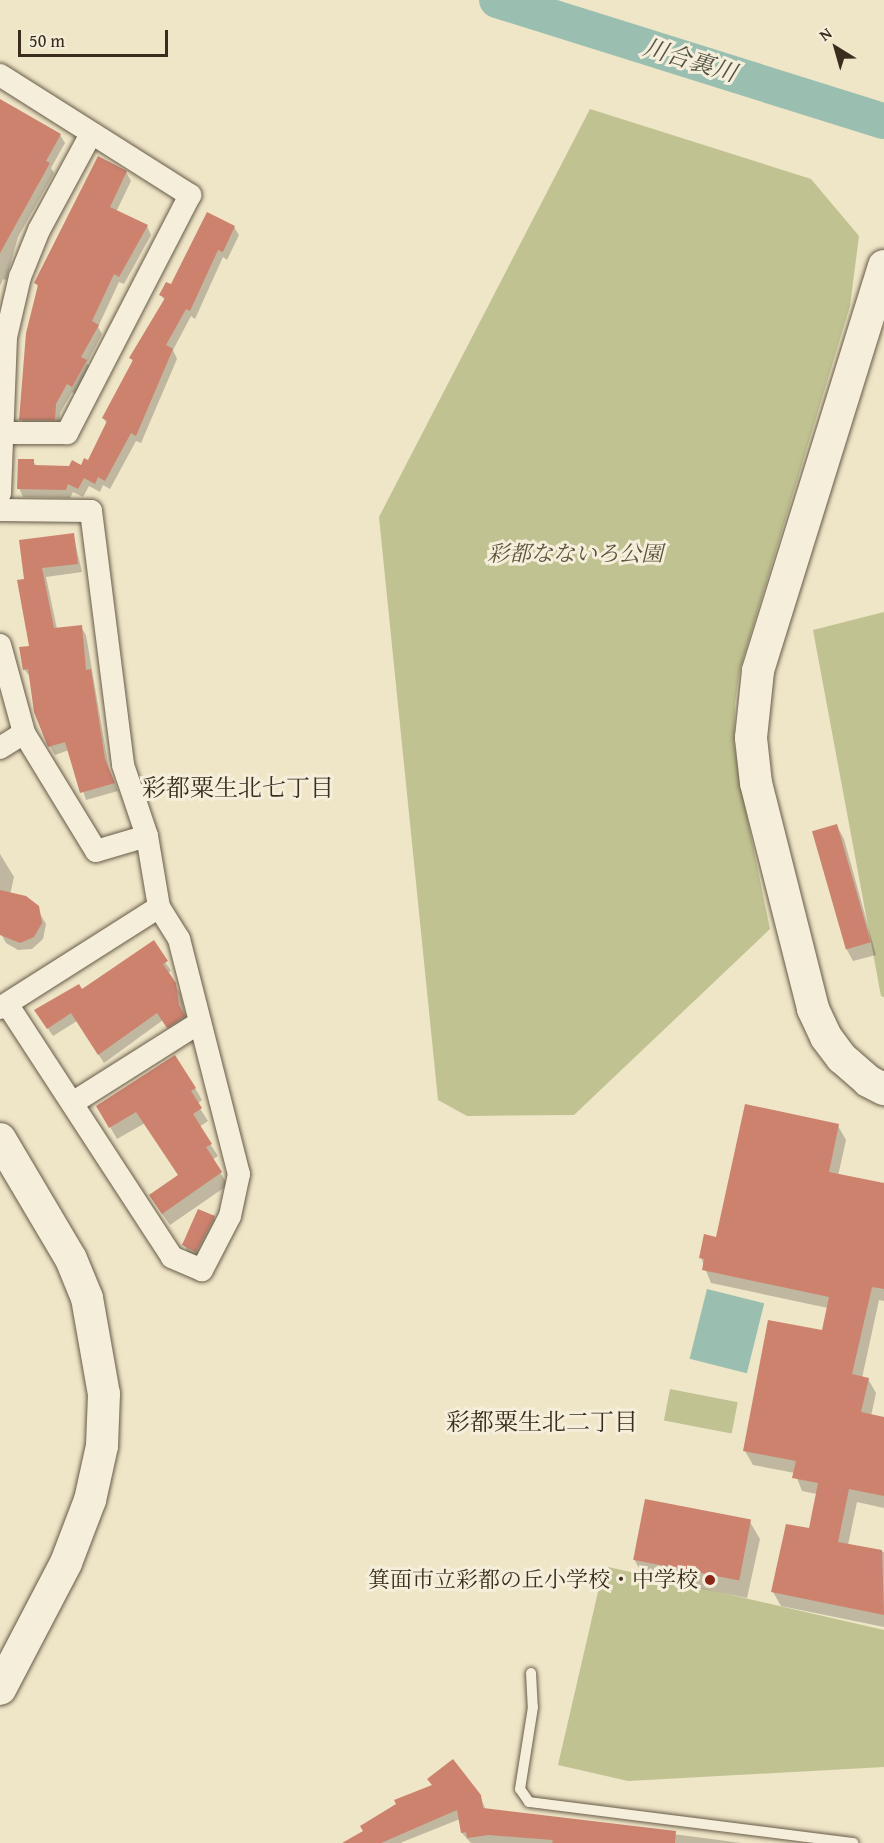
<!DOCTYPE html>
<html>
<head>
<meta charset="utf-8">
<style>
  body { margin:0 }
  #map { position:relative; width:884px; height:1843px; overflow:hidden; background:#efe5c7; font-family:"Gentium Book Plus","Noto Serif JP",serif }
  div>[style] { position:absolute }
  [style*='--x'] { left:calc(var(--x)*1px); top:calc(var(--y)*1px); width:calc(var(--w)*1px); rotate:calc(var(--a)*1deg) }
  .green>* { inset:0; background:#c0c291; transform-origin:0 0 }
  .water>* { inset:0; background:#9abfb1; transform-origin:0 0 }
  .shadow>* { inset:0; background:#0003 }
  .river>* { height:36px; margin:-18px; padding:0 18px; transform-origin:18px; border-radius:18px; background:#9abfb1 }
  .building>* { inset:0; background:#cd826e; transform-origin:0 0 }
  .roads { filter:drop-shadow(0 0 2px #675b48) drop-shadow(0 0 2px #675b48) }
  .lane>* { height:10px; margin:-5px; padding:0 5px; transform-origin:5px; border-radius:5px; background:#f5eedb }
  .street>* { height:22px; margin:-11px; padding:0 11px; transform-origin:11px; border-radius:11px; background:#f5eedb }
  .secondary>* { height:32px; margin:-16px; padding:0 16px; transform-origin:16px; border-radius:16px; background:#f5eedb }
  .dots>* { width:16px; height:16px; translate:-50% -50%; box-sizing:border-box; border:3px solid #f5eedb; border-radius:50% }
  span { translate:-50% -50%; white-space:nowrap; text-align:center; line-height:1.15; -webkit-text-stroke:6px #f5eedb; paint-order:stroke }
  .park-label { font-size:22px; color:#5c523a; font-style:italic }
  .poi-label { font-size:22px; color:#3a2d1d }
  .right { translate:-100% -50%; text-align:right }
  .water-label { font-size:24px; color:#525242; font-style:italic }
  .neighbourhood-label { font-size:24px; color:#3a2d1d }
  .north { position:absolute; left:806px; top:18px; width:60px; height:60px; -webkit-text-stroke:4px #f5eedb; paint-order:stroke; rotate:323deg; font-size:16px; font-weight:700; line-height:24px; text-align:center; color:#3a2d1d }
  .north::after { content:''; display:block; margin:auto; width:21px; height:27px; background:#3a2d1d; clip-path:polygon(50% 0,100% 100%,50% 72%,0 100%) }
  .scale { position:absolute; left:18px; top:30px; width:150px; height:27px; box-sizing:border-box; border:3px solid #3a2d1d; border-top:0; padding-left:8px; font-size:18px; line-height:21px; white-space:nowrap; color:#3a2d1d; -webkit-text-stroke:4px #f5eedb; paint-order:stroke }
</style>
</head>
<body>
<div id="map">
  <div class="green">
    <div style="clip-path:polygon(590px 109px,811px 179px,859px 236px,850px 306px,740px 669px,735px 703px,734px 742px,740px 783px,770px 929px,574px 1115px,467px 1116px,438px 1100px,379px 517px)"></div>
    <div style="clip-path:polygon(884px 612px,884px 997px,881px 996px,813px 630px)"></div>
    <div style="left:670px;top:1389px;width:69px;height:32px;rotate:11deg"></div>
    <div style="clip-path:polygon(604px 1566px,884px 1630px,884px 1767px,628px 1781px,558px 1765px)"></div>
  </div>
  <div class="water">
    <div style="left:707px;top:1289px;width:59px;height:72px;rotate:14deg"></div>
  </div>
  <div class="shadow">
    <div style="clip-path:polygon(0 106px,60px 135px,65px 143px,51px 168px,54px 173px,18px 237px,6px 280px,3px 279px,0 286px)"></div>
    <div style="clip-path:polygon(126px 172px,131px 181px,116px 212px,147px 226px,151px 235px,124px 284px,119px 282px,98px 327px,102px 334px,87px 363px,91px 370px,77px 395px,72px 392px,60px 413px,59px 428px,26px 428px,21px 419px,39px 289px,36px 283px)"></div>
    <div style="clip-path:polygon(234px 227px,239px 235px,227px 260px,223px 257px,195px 319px,191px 316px,173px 350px,177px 359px,141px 443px,136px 441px,110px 489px,103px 485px,100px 492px,89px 486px,83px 497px,73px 492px,70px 498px,23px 497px,19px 488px,33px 461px,37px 467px,81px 467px,89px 462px,107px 425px,104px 418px,133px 362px,131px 358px,165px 301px,161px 295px)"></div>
    <div style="clip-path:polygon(73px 534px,82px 572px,46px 577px,57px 629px,81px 627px,86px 635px,109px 769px,118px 791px,86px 800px,69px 750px,55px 755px,43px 735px,31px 678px,24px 669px,30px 647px,26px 580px)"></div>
    <div style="clip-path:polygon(837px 826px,844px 839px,876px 955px,853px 961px,846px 948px)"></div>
    <div style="clip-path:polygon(0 854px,14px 877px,10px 895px,33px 902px,46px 924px,43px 939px,32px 949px,18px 950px,6px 943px,0 932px)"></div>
    <div style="clip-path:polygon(153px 942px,171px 971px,168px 973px,180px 993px,188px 1025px,173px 1035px,163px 1020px,104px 1063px,77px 1021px,53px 1036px,41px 1018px)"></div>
    <div style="clip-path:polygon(195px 1088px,202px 1100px,197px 1104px,208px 1121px,199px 1127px,218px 1156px,212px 1160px,228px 1185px,170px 1225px,158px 1208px,179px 1176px,145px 1123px,117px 1139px,98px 1106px)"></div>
    <div style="clip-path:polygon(838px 1126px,846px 1140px,838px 1176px,884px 1186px,884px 1301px,879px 1300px,862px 1378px,868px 1379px,876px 1393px,871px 1416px,884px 1419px,884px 1508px,857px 1502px,848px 1545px,884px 1552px,884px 1627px,781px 1606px,773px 1592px,810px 1530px,817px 1494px,802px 1491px,795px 1473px,753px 1465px,745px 1451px,823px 1332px,828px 1308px,711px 1283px,701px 1258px)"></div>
    <div style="clip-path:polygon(214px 1217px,219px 1226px,201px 1259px,189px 1254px,184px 1245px)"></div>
    <div style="clip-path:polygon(750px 1522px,760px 1539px,747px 1598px,644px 1577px,634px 1559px)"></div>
    <div style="clip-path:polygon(480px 1796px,486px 1810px,742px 1843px,471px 1843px,462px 1833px,460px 1819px,400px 1843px,346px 1843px)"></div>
  </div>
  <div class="river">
    <div style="--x:497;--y:0;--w:405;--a:17.4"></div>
  </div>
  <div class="building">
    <div style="clip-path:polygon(0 99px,61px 134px,46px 161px,50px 163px,0 253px)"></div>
    <div style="clip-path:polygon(98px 156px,127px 171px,110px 207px,148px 225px,119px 277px,114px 274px,92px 321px,99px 325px,81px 357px,87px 360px,72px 387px,67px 384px,56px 404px,55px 420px,19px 420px,26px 333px,38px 285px,34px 283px)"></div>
    <div style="clip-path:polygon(207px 212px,235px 226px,223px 252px,218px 250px,190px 311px,186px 309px,166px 345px,173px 349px,136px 436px,131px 433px,105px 481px,98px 477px,95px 484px,84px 478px,78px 489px,68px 484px,66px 490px,17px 489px,18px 459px,34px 459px,34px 465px,69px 466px,72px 460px,81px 465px,84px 458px,88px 460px,107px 421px,102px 418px,133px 360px,129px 358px,165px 298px,159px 295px,166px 282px,171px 284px)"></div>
    <div style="clip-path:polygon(74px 533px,78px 564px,42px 568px,54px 628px,82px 625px,86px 670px,91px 669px,105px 759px,115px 783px,80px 793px,65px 742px,48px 747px,34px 712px,28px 669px,23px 670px,19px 647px,29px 646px,17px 580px,24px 579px,19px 540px)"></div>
    <div style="left:837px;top:824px;width:123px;height:26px;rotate:74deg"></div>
    <div style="clip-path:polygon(0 890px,26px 896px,39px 906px,42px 923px,34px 937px,20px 943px,0 935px)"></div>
    <div style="clip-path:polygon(154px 940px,168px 961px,163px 964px,176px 983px,179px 1005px,185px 1016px,167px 1028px,157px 1013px,98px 1055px,71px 1013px,47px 1029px,34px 1010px,79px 984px,82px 989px)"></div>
    <div style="clip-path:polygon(175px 1055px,196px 1088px,191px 1091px,202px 1108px,193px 1114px,212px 1144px,206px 1147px,222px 1172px,162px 1214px,149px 1195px,178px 1175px,136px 1112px,109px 1128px,96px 1106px)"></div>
    <div style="clip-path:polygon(745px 1104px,839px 1124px,829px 1172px,884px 1183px,884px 1289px,872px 1287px,852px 1374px,869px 1378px,861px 1412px,884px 1417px,884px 1496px,849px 1489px,838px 1542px,882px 1550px,884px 1615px,771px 1592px,786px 1524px,809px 1528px,818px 1483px,792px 1478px,796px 1461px,743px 1451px,768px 1320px,822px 1330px,829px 1297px,702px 1270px,704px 1259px,699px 1258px,704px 1234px,716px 1237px)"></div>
    <div style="clip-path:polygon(198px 1209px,215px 1216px,196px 1252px,182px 1245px)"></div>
    <div style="left:645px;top:1499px;width:108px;height:62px;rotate:11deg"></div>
    <div style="clip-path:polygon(453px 1759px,481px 1795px,483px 1808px,676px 1831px,675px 1843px,552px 1843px,553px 1840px,489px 1835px,467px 1838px,466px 1832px,461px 1833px,457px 1810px,381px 1843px,342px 1843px,363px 1831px,360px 1826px,396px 1804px,394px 1800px,432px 1785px,427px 1779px)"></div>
  </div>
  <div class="roads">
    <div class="lane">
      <div style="--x:531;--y:1673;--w:34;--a:87"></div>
      <div style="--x:533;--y:1707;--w:83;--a:99"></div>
      <div style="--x:520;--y:1789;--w:16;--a:55"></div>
      <div style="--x:529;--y:1802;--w:327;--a:7.2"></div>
    </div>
    <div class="street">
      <div style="--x:0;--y:75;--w:225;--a:32.3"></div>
      <div style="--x:190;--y:195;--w:268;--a:117.3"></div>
      <div style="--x:67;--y:433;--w:62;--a:180"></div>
      <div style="--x:0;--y:493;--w:156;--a:-87.8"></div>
      <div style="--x:6;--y:337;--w:62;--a:-76.9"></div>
      <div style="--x:20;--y:277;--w:51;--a:-68"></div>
      <div style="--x:39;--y:230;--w:109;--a:-61.6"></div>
      <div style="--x:0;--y:510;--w:91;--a:0.6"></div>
      <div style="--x:91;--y:511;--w:256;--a:82.8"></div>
      <div style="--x:123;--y:765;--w:75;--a:71.3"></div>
      <div style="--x:147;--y:836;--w:72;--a:80.4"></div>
      <div style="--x:159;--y:907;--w:38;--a:58"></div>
      <div style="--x:179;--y:939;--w:243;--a:75.7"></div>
      <div style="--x:239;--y:1174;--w:43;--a:102.1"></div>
      <div style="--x:230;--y:1216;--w:61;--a:117.4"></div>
      <div style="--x:202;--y:1270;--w:33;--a:-157"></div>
      <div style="--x:172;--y:1257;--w:302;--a:-123.1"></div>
      <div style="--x:0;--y:645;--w:91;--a:74.7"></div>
      <div style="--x:24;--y:733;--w:138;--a:58.6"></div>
      <div style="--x:96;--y:851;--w:53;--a:-16.4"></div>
      <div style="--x:0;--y:748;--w:28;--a:-32"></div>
      <div style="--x:0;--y:1008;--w:188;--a:-32.4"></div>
      <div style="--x:74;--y:1102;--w:148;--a:-32.3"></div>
    </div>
    <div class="secondary">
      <div style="--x:884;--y:266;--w:424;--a:107.3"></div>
      <div style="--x:758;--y:671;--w:67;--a:96"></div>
      <div style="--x:751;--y:738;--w:45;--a:83.7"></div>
      <div style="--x:756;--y:783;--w:233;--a:75.8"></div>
      <div style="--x:813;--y:1009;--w:31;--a:65"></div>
      <div style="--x:826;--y:1037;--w:26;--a:53"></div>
      <div style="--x:842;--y:1058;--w:35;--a:41"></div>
      <div style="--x:868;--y:1081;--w:18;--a:27"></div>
      <div style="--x:0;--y:1139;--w:139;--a:59.4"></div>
      <div style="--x:71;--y:1259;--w:42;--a:67.7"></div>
      <div style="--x:87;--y:1298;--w:97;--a:80"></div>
      <div style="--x:104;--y:1394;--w:52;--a:92.2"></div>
      <div style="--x:102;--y:1446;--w:55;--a:102.5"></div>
      <div style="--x:90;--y:1500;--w:67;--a:110.9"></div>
      <div style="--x:66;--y:1563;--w:142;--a:117.6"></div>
    </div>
  </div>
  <div class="dots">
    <div style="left:710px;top:1580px;background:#8f2418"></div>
  </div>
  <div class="park-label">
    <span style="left:575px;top:554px">彩都なないろ公園</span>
  </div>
  <div class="poi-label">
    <span class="right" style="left:698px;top:1580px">箕面市立彩都の丘小学校・中学校</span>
  </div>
  <div class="water-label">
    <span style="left:690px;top:60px;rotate:17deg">川合裏川</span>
  </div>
  <div class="neighbourhood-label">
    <span style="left:238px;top:788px">彩都粟生北七丁目</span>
    <span style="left:542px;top:1422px">彩都粟生北二丁目</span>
  </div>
  <div class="north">N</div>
  <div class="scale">50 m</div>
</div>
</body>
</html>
